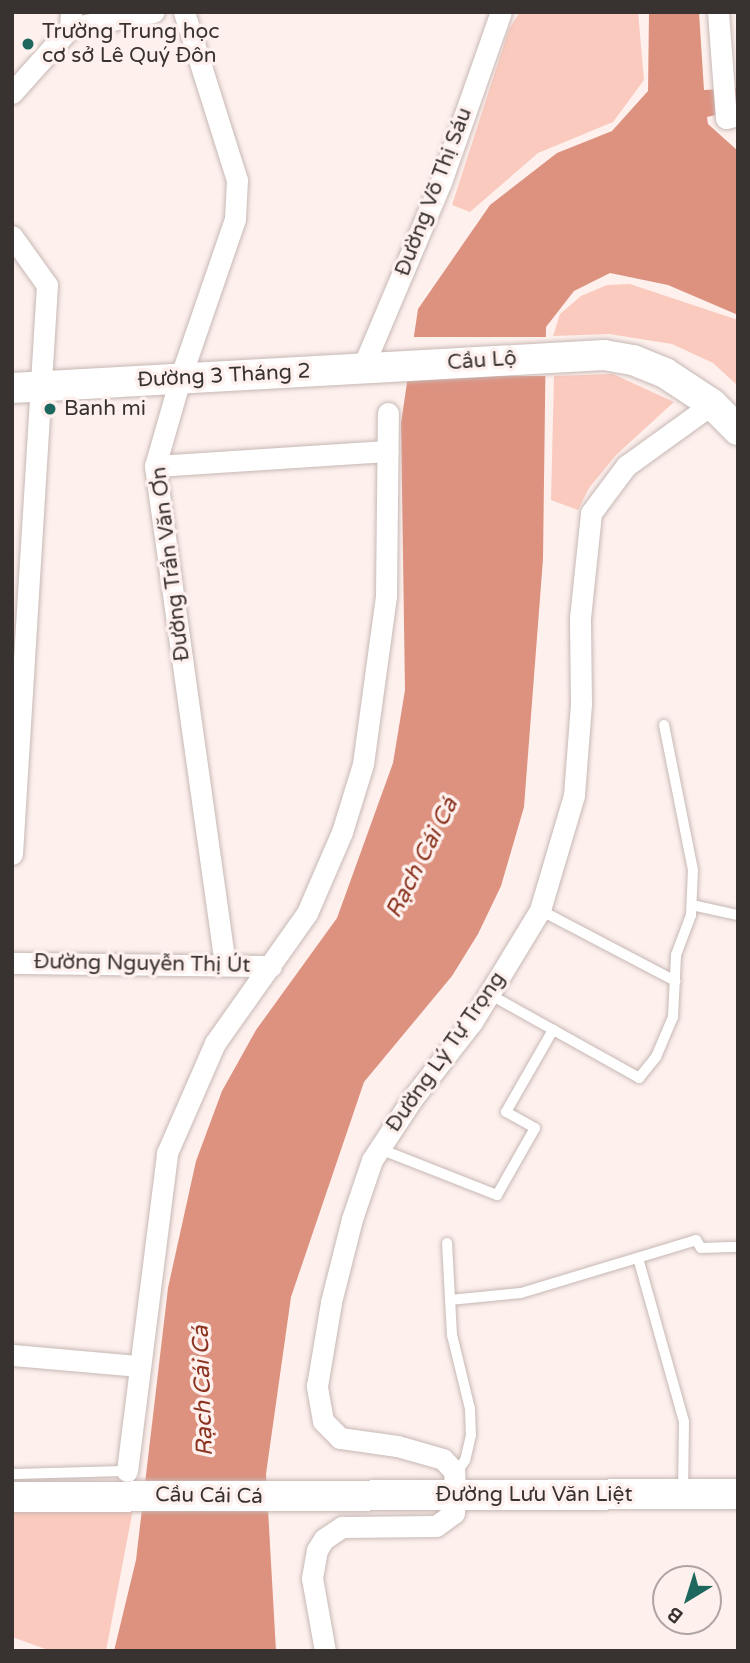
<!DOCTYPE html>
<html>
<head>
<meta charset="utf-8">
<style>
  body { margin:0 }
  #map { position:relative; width:750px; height:1663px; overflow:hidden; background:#fdf0ed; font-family:"Varela Round",sans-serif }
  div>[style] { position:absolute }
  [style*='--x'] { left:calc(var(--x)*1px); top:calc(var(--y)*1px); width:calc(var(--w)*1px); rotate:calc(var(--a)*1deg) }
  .green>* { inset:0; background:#facabe }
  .water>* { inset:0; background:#dd9280 }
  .pier>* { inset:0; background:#fdf0ed; transform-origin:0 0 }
  .roads { filter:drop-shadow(0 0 2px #c7b8b4) drop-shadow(0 0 2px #c7b8b4) }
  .service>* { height:10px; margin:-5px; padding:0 5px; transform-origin:5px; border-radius:5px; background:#fff }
  .minor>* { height:21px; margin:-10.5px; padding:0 10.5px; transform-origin:10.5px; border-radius:10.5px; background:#fff }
  .secondary>* { height:30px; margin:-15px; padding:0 15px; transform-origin:15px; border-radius:15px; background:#fff }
  .dots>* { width:19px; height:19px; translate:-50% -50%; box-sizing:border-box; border:4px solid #fdf0ed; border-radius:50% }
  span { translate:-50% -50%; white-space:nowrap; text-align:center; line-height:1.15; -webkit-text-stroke:7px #fdf0ed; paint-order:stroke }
  .poi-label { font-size:21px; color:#383230 }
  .left { translate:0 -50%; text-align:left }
  .street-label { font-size:21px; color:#383230 }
  .water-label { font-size:23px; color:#8b3320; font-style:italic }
  .frame { position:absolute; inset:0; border:14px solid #383230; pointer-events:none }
  .north { position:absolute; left:652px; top:1565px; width:70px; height:70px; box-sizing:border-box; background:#fdf0ed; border:2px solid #aea4a1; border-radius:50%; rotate:218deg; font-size:19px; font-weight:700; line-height:28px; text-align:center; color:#383230 }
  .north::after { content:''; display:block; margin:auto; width:24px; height:32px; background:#1e675f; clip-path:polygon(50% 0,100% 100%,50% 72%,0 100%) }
</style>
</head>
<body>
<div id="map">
  <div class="green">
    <div style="clip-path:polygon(520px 12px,638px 12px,644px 80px,613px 122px,538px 153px,470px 212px,452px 205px,509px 29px)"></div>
    <div style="clip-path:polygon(630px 284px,738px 320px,738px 386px,713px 363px,672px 344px,609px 334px,553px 336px,560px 314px,581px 296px,607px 285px)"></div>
    <div style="clip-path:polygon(613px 374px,674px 402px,616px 455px,589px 488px,578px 510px,551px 500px,554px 376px)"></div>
    <div style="clip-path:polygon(133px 1509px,106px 1651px,51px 1651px,12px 1637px,12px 1510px)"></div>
  </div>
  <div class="water">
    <div style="clip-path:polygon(649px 12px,699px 12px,704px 90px,738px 88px,738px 110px,707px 117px,708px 124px,738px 151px,738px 315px,668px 285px,610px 273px,574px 291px,546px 327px,543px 559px,524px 807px,501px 886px,478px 934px,452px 976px,364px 1082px,291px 1297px,266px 1474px,276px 1651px,114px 1651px,136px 1560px,168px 1288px,196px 1161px,222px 1091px,256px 1030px,337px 918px,393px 763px,405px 690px,401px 423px,418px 309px,490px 205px,557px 153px,612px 131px,648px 91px)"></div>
  </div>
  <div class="pier">
    <div style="left:549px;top:337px;width:39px;height:140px;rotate:90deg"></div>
  </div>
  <div class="roads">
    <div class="service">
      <div style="--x:692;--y:905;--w:47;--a:12.3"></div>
      <div style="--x:540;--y:910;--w:153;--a:27.7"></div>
      <div style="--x:489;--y:994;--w:172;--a:29.2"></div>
      <div style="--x:639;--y:1078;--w:27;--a:-51"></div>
      <div style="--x:656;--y:1057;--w:43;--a:-67"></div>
      <div style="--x:673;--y:1017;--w:62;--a:-87.2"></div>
      <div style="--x:676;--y:955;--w:43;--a:-69.4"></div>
      <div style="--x:691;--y:915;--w:45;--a:-87.5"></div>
      <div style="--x:693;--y:870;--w:148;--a:-101.3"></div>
      <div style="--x:380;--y:1149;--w:126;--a:21.5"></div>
      <div style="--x:497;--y:1195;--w:77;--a:-60.4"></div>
      <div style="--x:535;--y:1128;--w:33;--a:-151"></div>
      <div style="--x:506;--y:1112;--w:95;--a:-60.2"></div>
      <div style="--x:447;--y:1243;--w:92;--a:86.9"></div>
      <div style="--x:452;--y:1335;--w:76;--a:76.3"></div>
      <div style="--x:470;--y:1409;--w:26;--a:88"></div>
      <div style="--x:471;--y:1435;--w:26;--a:103"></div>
      <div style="--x:465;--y:1460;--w:17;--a:123"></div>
      <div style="--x:638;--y:1258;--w:170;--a:74.3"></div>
      <div style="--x:684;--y:1422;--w:69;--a:90.8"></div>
      <div style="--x:450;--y:1300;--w:71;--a:-5.6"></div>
      <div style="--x:521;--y:1293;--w:183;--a:-16.8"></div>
      <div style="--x:696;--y:1240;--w:9;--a:58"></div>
      <div style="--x:701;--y:1248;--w:37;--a:-2"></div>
      <div style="--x:12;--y:1474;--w:115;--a:-1.5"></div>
    </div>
    <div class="minor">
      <div style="--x:184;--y:12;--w:176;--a:72.5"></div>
      <div style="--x:237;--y:180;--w:39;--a:93"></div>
      <div style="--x:235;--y:219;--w:169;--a:109"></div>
      <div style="--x:180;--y:379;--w:91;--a:106"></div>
      <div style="--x:155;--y:466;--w:504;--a:82.01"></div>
      <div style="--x:718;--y:12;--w:106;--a:85.7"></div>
      <div style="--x:726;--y:118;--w:12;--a:-14"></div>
      <div style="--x:70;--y:28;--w:85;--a:-10.9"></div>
      <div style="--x:12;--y:93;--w:87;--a:-48.3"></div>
      <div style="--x:70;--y:28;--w:16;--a:-86"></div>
      <div style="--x:12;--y:236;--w:60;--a:54.5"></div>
      <div style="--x:47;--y:285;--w:570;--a:93.52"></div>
      <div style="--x:362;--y:369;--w:203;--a:-67.1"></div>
      <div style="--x:441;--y:182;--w:180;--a:-70.6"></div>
      <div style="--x:155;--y:466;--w:233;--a:-3.7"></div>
      <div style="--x:12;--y:963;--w:259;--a:0.7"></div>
      <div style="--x:12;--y:1355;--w:126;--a:5"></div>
      <div style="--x:127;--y:1471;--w:321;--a:-82.8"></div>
      <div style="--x:167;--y:1153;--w:120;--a:-66.4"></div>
      <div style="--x:215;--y:1043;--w:159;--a:-54.7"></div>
      <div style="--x:307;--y:913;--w:88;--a:-66.6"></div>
      <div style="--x:342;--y:832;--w:71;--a:-72.8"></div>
      <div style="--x:363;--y:764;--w:170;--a:-82.2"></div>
      <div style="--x:386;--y:596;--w:183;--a:-89.4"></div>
      <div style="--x:325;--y:1651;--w:74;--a:-100.1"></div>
      <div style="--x:312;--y:1578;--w:28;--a:-80"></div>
      <div style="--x:317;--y:1550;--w:13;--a:-58"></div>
      <div style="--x:324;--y:1539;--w:22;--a:-34"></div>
      <div style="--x:342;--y:1527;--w:94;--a:-0.6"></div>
      <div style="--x:436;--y:1526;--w:22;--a:-36"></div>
      <div style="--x:454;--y:1513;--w:18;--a:-87"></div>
      <div style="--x:455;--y:1495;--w:24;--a:-92"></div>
      <div style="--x:454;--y:1471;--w:16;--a:-133"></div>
      <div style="--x:443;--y:1459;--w:48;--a:-164.2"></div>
      <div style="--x:397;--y:1446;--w:58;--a:-172"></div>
      <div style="--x:340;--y:1438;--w:24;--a:-135"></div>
      <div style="--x:323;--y:1421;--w:36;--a:-100"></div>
      <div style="--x:317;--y:1386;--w:85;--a:-80.5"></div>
      <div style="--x:331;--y:1302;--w:86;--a:-75.8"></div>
      <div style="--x:352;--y:1219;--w:62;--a:-71.3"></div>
      <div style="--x:372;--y:1160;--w:73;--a:-56.7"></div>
      <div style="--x:412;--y:1099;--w:98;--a:-52.1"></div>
      <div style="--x:472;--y:1022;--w:131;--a:-58.7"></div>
      <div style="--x:540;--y:910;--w:120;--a:-73.5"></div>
      <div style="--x:574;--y:795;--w:91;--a:-85.6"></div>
      <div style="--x:581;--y:704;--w:86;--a:-90.7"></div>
      <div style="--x:580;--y:618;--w:106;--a:-84"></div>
      <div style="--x:591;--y:513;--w:59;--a:-53.3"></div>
      <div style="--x:626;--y:466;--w:106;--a:-35.8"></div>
    </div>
    <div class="secondary">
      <div style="--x:12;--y:388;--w:593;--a:-3.19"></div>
      <div style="--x:604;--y:355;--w:29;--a:10"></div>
      <div style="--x:633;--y:360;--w:35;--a:22"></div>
      <div style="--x:665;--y:373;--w:56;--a:33.4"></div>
      <div style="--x:712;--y:404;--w:37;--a:45"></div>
      <div style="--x:12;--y:1497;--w:726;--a:-0.24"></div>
    </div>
  </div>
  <div class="dots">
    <div style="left:28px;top:44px;background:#1e675f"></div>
    <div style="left:50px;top:409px;background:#1e675f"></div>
  </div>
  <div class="poi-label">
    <span class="left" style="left:42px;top:44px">Trường Trung học<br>cơ sở Lê Quý Đôn</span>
    <span class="left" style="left:64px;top:409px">Banh mi</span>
  </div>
  <div class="street-label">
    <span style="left:434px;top:192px;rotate:-69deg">Đường Võ Thị Sáu</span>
    <span style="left:482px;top:361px;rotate:-4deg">Cầu Lộ</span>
    <span style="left:224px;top:376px;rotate:-3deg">Đường 3 Tháng 2</span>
    <span style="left:171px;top:564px;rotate:-97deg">Đường Trần Văn Ơn</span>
    <span style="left:142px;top:964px;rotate:1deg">Đường Nguyễn Thị Út</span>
    <span style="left:446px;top:1052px;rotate:-55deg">Đường Lý Tự Trọng</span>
    <span style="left:534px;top:1495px">Đường Lưu Văn Liệt</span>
    <span style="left:209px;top:1496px;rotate:1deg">Cầu Cái Cá</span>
  </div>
  <div class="water-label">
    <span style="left:422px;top:858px;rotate:-63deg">Rạch Cái Cá</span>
    <span style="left:203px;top:1391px;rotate:-92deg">Rạch Cái Cá</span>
  </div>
  <div class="frame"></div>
  <div class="north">B</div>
</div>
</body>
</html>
